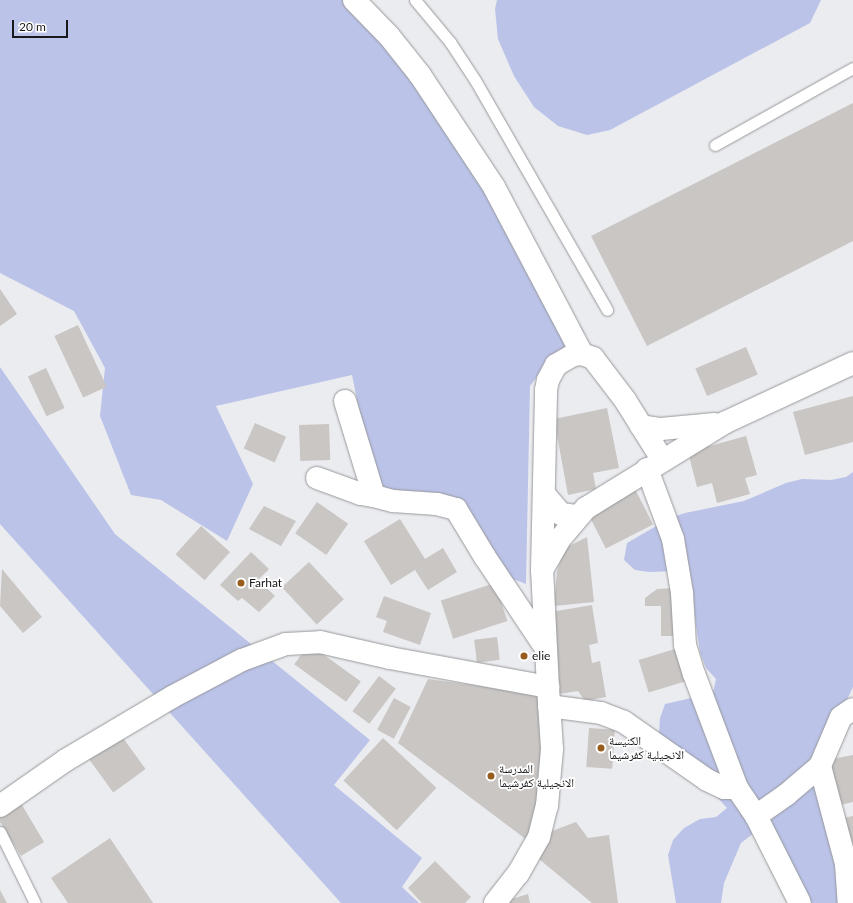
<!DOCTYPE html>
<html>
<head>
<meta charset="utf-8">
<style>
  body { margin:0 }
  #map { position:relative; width:853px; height:903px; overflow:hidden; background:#ebecef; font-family:Lato,"Noto Naskh Arabic",sans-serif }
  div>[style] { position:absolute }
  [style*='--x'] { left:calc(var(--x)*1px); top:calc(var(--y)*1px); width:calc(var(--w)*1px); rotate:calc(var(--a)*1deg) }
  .green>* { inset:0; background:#bbc3e9 }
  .building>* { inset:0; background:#c9c6c4; transform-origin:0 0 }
  .roads { filter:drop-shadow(0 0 1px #97989b) drop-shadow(0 0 1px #97989b) }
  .lane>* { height:11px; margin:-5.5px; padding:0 5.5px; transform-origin:5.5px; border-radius:5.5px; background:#fff }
  .street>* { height:22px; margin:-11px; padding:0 11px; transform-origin:11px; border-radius:11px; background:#fff }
  .secondary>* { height:22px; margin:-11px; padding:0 11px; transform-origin:11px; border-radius:11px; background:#fff }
  .dots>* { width:11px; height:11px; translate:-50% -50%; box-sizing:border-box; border:2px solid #fff; border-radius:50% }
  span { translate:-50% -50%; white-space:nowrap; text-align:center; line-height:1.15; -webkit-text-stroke:3.5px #fff; paint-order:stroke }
  .poi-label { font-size:12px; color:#19191b }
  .left { translate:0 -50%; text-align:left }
  .scale { position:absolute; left:12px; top:20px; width:56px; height:18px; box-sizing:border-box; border:2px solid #19191b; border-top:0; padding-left:5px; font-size:12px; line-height:14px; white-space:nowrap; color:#19191b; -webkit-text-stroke:3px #fff; paint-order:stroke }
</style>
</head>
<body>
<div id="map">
  <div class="green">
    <div style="clip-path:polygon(0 0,364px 0,485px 179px,584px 332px,553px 356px,530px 386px,526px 584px,510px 578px,462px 506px,376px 494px,352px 375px,216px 406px,253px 484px,227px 541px,161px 500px,131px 495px,100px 416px,105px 368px,74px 311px,0 273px)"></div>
    <div style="clip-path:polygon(497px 0,821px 0,810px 23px,610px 130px,587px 135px,558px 126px,534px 107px,514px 76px,498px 39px,495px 9px)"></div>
    <div style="clip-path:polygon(0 367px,115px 534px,370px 740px,334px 785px,422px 858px,402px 887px,419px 903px,341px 903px,0 524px)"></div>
    <div style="clip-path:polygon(853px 472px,853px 687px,846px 702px,827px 726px,853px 903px,799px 903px,754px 833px,741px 843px,724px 883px,721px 903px,676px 903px,668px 855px,673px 840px,684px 828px,700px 819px,716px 817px,727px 808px,659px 733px,660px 718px,665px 704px,713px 693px,716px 679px,706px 668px,700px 652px,692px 600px,680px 571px,649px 572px,635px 570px,624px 560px,627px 543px,670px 518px,685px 513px,744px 501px,786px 483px,802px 479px,831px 480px,846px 477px)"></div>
  </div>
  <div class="building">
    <div style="clip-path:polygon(853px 103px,853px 241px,647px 346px,591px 236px)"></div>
    <div style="clip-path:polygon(0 289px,17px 314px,0 326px)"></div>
    <div style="left:78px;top:325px;width:68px;height:26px;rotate:65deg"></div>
    <div style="left:746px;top:347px;width:30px;height:55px;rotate:67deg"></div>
    <div style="left:46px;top:368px;width:44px;height:20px;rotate:65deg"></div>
    <div style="clip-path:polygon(853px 396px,853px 442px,805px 455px,793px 412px)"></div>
    <div style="clip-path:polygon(607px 408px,619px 468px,593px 473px,596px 489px,568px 495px,554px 419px)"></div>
    <div style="left:255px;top:423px;width:34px;height:28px;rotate:24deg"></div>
    <div style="left:329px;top:424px;width:36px;height:30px;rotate:88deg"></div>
    <div style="clip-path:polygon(746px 436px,757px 475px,745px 478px,750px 494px,717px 503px,712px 483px,697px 487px,688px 452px)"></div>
    <div style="left:634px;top:487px;width:42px;height:53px;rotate:63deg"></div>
    <div style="left:317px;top:502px;width:38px;height:38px;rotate:35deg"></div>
    <div style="clip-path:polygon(264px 506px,296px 521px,281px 546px,249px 529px)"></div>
    <div style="clip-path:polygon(400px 519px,425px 559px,443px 548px,457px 572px,428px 590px,415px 570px,391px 585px,364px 541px)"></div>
    <div style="left:201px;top:526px;width:39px;height:38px;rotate:42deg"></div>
    <div style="clip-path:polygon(587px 537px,594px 602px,554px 606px,557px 571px,565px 548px)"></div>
    <div style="clip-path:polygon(251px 552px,269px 569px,258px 580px,275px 596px,259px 612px,242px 598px,238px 601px,220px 585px)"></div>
    <div style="left:309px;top:562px;width:51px;height:37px;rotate:47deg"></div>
    <div style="clip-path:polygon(2px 569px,42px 617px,23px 633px,0 606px)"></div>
    <div style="left:495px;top:583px;width:40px;height:57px;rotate:72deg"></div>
    <div style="clip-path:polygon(676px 588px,677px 636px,661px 636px,661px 606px,645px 606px,645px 598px,657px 589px)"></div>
    <div style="clip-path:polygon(384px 596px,431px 613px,420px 645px,383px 632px,387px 621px,376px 617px)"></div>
    <div style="clip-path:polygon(592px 605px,598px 643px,589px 645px,592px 663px,600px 661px,606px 697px,585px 701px,578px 691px,559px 694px,545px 613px)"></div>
    <div style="left:497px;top:637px;width:23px;height:23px;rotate:83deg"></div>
    <div style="left:309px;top:644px;width:64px;height:25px;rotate:36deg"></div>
    <div style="left:675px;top:649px;width:34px;height:38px;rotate:73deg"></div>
    <div style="left:379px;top:676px;width:21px;height:44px;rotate:37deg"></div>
    <div style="clip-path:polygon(428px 679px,538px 694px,543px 746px,536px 806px,527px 840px,398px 743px)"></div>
    <div style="left:394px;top:698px;width:19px;height:36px;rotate:28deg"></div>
    <div style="left:589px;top:728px;width:26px;height:39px;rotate:4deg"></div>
    <div style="left:118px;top:731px;width:47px;height:40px;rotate:54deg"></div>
    <div style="left:383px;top:738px;width:73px;height:58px;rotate:43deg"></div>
    <div style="clip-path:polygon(853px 755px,853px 802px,836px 806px,827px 760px)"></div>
    <div style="clip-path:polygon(19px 800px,44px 842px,21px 856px,0 822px,0 812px)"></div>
    <div style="clip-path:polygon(853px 816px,853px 865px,839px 819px)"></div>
    <div style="clip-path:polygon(576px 822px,588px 838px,609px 835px,618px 903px,592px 903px,533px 854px,552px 831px)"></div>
    <div style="clip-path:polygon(110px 838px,153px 903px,68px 903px,51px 878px)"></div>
    <div style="clip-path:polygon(435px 861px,471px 897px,465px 903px,422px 903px,408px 888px)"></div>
    <div style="clip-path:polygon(0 890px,7px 903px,0 903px)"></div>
    <div style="clip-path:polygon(528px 894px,530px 903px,499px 903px)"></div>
  </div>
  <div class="roads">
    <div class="lane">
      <div style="--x:415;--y:0;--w:55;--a:50.2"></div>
      <div style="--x:450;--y:42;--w:45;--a:56.7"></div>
      <div style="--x:475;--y:80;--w:265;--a:60.1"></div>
      <div style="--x:715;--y:145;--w:158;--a:-29.2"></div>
      <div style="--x:0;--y:832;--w:79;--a:63.8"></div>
    </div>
    <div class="street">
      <div style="--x:354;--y:0;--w:50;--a:45.8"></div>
      <div style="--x:389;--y:36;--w:50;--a:51.5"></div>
      <div style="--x:420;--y:75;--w:134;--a:56.5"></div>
      <div style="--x:494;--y:187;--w:189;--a:62.2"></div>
      <div style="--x:345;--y:401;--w:99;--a:73"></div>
      <div style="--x:374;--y:496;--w:20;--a:15"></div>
      <div style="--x:393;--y:501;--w:44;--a:3.9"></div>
      <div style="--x:437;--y:504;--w:20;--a:15"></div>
      <div style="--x:456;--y:509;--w:56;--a:58.9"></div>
      <div style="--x:485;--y:557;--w:108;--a:56.3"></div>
      <div style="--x:647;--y:469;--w:75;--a:69.6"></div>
      <div style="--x:673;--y:539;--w:55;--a:80.5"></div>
      <div style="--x:682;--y:593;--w:52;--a:86.7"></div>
      <div style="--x:685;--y:645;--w:30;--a:73"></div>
      <div style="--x:694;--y:674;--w:122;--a:69.3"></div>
      <div style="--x:737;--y:788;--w:34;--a:56"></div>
      <div style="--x:756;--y:816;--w:97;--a:63.2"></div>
      <div style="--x:317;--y:478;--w:47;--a:20"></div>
      <div style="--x:361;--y:494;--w:13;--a:9"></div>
      <div style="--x:542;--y:570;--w:180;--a:-88.7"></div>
      <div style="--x:546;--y:390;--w:10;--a:-79"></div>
      <div style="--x:548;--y:380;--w:17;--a:-62"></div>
      <div style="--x:556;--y:365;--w:20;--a:-30"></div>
      <div style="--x:573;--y:355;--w:9;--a:-6"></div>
      <div style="--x:582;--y:354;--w:12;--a:20"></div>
      <div style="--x:593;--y:358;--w:53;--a:52.7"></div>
      <div style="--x:625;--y:400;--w:70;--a:57.9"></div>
      <div style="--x:549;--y:706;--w:52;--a:7.7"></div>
      <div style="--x:601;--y:713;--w:25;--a:21"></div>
      <div style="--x:624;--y:722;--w:101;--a:34.9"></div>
      <div style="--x:707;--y:780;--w:19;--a:25"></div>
      <div style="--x:724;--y:788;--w:13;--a:0"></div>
      <div style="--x:820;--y:766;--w:101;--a:75.1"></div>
      <div style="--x:846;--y:864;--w:39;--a:86"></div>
      <div style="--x:756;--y:816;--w:37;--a:-35"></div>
      <div style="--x:786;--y:795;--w:45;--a:-40.5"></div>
      <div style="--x:820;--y:766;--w:53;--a:-66.8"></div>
      <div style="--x:841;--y:717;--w:14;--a:-34"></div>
      <div style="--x:495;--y:903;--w:37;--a:-52"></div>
      <div style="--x:518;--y:874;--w:43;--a:-60.4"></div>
      <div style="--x:539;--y:837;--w:32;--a:-76"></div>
      <div style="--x:547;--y:806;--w:57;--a:-85"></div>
      <div style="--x:552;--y:749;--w:62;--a:-93.7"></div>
    </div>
    <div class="secondary">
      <div style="--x:641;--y:426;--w:20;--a:9"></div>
      <div style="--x:661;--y:429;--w:54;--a:-5.3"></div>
      <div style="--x:545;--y:495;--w:25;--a:50"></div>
      <div style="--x:561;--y:514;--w:17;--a:7"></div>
      <div style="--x:0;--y:806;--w:80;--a:-34.9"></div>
      <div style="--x:66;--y:760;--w:123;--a:-30.7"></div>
      <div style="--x:172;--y:697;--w:79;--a:-27.9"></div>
      <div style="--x:242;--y:660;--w:47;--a:-20"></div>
      <div style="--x:286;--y:644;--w:34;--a:-3"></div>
      <div style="--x:320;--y:642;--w:72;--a:12.9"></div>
      <div style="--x:390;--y:658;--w:161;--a:10.4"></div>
      <div style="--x:548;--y:687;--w:117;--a:-92.9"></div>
      <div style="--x:542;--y:570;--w:34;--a:-60"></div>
      <div style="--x:559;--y:540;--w:42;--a:-49.8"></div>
      <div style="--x:586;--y:508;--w:162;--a:-31.6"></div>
      <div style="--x:724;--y:423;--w:142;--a:-24.9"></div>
    </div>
  </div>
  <div class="dots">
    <div style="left:241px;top:583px;background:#985c1d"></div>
    <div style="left:524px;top:656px;background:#985c1d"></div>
    <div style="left:601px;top:748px;background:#985c1d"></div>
    <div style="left:491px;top:776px;background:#985c1d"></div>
  </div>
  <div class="poi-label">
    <span class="left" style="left:249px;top:583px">Farhat</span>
    <span class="left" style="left:532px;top:656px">elie</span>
    <span class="left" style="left:609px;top:748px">الكنيسة<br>الانجيلية كفرشيما</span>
    <span class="left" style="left:499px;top:776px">المدرسة<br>الانجيلية كفرشيما</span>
  </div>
  <div class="scale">20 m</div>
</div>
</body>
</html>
